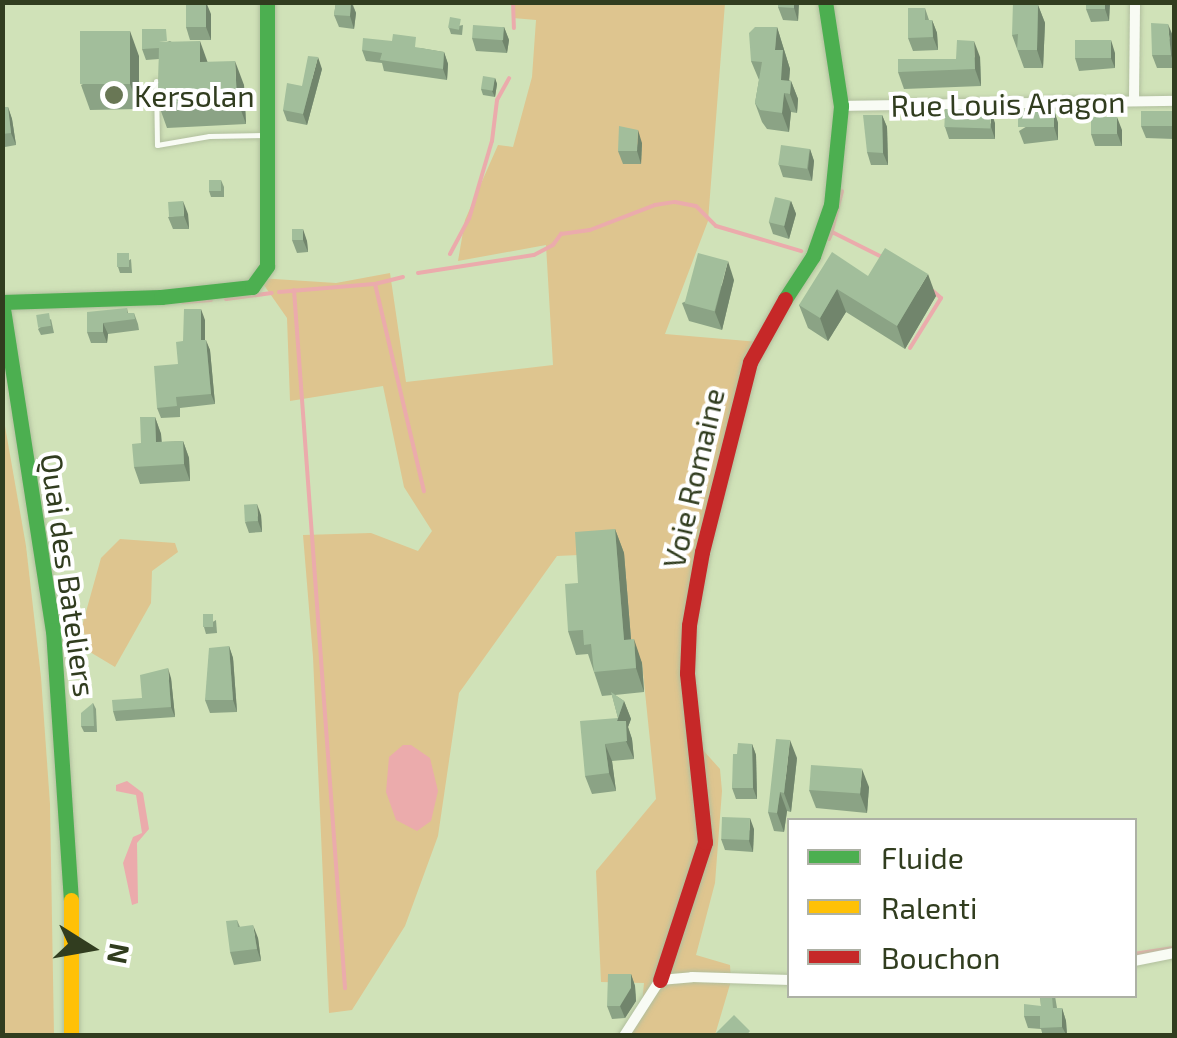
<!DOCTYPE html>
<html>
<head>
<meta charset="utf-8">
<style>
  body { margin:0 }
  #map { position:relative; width:1177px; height:1038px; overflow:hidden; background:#d0e2b8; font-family:"Exo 2",sans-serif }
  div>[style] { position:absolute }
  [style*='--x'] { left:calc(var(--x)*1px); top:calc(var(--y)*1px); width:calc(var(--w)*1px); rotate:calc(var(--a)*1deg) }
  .green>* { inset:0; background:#dec58f }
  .water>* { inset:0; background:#ebabac }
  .stream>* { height:4px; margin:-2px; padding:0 2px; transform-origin:2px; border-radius:2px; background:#ebabac }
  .roads { filter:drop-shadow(0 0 2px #b1bf9e) drop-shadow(0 0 2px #b1bf9e) }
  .lane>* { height:5px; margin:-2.5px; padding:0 2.5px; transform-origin:2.5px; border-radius:2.5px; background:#f8fbf4 }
  .street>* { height:10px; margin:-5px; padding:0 5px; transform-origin:5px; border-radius:5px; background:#f8fbf4 }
  .fast>* { height:15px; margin:-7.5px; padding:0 7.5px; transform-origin:7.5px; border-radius:7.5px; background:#4caf50 }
  .slow>* { height:15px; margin:-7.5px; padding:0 7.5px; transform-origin:7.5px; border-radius:7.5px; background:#ffc107 }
  .jam>* { height:15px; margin:-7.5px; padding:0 7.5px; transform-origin:7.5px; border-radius:7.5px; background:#c62828 }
  .wall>* { inset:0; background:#8ba385 }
  .shaded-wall>* { inset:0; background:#71856c }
  .building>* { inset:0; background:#a2be9b; transform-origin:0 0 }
  .dots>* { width:28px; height:28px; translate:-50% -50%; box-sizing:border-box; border:5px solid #fff; border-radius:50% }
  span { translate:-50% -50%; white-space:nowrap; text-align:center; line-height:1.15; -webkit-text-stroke:8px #fff; paint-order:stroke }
  .poi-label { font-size:30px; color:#313d1f }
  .left { translate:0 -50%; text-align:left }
  .street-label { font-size:30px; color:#313d1f }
  .frame { position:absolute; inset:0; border:5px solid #313d1f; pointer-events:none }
  .legend { position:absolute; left:787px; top:818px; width:350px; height:180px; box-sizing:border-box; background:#fff; border:2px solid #adb1a5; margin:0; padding:12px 18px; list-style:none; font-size:30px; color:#313d1f }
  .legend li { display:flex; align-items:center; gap:20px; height:50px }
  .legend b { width:50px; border:2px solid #adb1a5 }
  .north { position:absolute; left:40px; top:898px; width:100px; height:100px; -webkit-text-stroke:8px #fff; paint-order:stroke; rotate:101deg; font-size:28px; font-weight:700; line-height:40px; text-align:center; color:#313d1f }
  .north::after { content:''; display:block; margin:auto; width:35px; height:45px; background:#313d1f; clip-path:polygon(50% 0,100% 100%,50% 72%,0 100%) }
</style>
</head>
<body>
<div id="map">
  <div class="green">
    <div style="clip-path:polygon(512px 3px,725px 3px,708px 221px,665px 334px,759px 342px,689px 625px,693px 739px,720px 769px,722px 791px,715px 883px,696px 955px,730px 965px,731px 981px,715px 1035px,624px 1035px,642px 1005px,644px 983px,601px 982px,596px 871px,656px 799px,642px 663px,632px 651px,623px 553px,557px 556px,459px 693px,438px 836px,405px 926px,352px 1010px,329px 1013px,313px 657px,303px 535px,371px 533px,418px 551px,432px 531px,404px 487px,383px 386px,290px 401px,287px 318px,259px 278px,336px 283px,390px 273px,406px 382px,553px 365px,546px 245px,458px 261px,465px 220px,498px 145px,513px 147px,532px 77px,536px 20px,513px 18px)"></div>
    <div style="clip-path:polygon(2px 409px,26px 546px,41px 677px,50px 804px,54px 1035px,3px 1035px)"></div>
    <div style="clip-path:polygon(120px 539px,175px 543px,178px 552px,152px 571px,151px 603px,115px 667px,90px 652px,82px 626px,101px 558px)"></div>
  </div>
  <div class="water">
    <div style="clip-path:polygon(403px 745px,411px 745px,430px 758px,438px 791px,431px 821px,417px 831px,396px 820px,386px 792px,389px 757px)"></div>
    <div style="clip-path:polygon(127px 781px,143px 793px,149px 829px,137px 843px,138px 903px,132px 905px,123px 863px,133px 837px,142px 833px,136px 795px,116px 791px,116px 785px)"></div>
  </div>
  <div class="stream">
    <div style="--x:513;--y:2;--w:26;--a:88"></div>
    <div style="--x:832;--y:230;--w:40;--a:-75.6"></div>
    <div style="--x:829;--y:239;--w:8;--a:-67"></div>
    <div style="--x:832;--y:232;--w:58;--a:26.6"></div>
    <div style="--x:450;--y:254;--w:40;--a:-62"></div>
    <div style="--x:469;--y:219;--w:81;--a:-73.6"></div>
    <div style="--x:492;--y:141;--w:41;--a:-83"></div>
    <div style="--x:497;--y:100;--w:25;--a:-61"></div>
    <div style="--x:418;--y:273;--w:117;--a:-8.8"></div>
    <div style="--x:534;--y:255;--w:21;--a:-28"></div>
    <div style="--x:553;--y:245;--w:14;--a:-54"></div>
    <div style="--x:561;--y:234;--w:29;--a:-8"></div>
    <div style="--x:590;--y:230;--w:70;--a:-21"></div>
    <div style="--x:655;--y:205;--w:20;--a:-9"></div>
    <div style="--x:675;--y:202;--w:21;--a:11"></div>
    <div style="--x:696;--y:206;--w:28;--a:45"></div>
    <div style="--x:716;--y:226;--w:89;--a:16.4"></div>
    <div style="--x:403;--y:277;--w:29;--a:166"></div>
    <div style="--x:375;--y:284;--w:213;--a:76.7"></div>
    <div style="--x:294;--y:290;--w:700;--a:85.82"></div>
    <div style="--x:279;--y:292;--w:95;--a:-4.8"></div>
    <div style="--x:226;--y:299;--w:46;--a:-7.4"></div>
    <div style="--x:183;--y:302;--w:28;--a:-4"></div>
    <div style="--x:910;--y:348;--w:59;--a:-58.2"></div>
    <div style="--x:941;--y:298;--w:11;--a:-139"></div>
    <div style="--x:1134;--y:954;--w:40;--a:-8.5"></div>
  </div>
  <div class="roads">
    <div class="lane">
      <div style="--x:156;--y:81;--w:64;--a:89.1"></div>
      <div style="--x:157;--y:145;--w:53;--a:-9.8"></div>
      <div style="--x:209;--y:136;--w:56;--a:-1"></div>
    </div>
    <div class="street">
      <div style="--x:1134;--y:101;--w:99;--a:-89.4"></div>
      <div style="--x:841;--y:106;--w:333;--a:-0.9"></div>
      <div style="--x:1134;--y:961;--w:41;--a:-11.3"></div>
      <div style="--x:624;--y:1036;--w:67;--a:-57.3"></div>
      <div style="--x:660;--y:980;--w:32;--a:-5"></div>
      <div style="--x:692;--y:977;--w:98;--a:1.8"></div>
    </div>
    <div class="fast">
      <div style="--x:785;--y:299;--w:51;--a:-56.9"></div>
      <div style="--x:813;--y:256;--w:54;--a:-70.6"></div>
      <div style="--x:831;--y:205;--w:100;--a:-84.2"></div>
      <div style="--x:841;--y:106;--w:105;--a:-98.7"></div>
      <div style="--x:2;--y:302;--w:159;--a:-1.8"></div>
      <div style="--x:161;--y:297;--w:92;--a:-6.3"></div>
      <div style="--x:252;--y:287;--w:26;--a:-54"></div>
      <div style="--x:267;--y:266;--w:264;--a:-90"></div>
      <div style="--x:2;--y:302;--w:332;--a:81.2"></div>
      <div style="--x:53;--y:630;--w:271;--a:86.2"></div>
    </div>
    <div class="slow">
      <div style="--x:71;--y:900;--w:136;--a:90"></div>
    </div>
    <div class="jam">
      <div style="--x:660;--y:980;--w:145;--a:-71.9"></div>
      <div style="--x:705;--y:842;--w:170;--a:-96.1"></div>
      <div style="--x:687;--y:673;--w:48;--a:-87.6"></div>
      <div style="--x:689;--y:625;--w:74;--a:-79.9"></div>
      <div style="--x:702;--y:552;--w:196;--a:-75.8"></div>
      <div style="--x:750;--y:362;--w:72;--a:-60.9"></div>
    </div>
  </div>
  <div class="wall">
    <div style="clip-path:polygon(336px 2px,352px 2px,356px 13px,354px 29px,339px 27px,334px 15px)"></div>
    <div style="clip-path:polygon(778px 2px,799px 2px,798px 21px,783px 20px,778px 7px)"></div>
    <div style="clip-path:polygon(1033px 2px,1034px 5px,1038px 5px,1045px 23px,1043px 68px,1024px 68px,1012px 35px)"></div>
    <div style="clip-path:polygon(1110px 2px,1109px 21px,1091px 22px,1086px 9px)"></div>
    <div style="clip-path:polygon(925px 8px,929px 20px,932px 20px,937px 33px,938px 50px,913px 51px,908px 38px)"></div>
    <div style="clip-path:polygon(211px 14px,211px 40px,190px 40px,186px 27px)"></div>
    <div style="clip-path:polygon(463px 25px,462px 35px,451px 34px,449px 28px)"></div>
    <div style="clip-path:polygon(504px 27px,509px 40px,507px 53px,476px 51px,472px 38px)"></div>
    <div style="clip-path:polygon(777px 27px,790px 69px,789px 80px,791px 81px,798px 99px,797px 113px,791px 112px,789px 132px,767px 129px,762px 122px,755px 103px,759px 80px,751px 61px)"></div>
    <div style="clip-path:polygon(1173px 36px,1174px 68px,1157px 68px,1152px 55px)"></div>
    <div style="clip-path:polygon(170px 41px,207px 62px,244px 85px,246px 124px,167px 128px,158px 103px,159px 59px,146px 60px,142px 49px)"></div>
    <div style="clip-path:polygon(420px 48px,444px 52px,448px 64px,447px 80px,384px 71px,382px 63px,366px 61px,362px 50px)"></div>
    <div style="clip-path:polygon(1115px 53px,1115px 68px,1079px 71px,1075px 58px)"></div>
    <div style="clip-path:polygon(139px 56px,139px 109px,90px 110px,81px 85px)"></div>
    <div style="clip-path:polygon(980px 57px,981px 86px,904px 89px,898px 72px,956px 59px)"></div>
    <div style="clip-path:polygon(322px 69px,307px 125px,287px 121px,283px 110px)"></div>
    <div style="clip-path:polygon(495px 78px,497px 84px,495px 97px,483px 95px,481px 89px)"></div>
    <div style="clip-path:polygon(2px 107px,8px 107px,12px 119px,16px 145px,5px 147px,2px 141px)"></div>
    <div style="clip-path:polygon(1054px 110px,1058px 123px,1058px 140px,1024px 144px,1019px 131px)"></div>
    <div style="clip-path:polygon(1174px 113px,1174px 139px,1146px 138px,1141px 126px)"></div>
    <div style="clip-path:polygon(882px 115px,887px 127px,888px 165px,871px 165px,867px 152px)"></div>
    <div style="clip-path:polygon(995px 123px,995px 139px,949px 139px,945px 127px)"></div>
    <div style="clip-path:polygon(1122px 130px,1122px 146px,1095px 146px,1091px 134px)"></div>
    <div style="clip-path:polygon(642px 143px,641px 164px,623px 164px,618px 151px)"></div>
    <div style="clip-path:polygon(810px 149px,814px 161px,812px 181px,783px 177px,779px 165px)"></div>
    <div style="clip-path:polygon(221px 180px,224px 187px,224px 197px,211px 197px,209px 191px)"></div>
    <div style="clip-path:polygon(791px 201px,796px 214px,789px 239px,773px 234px,769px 222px)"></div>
    <div style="clip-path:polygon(188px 214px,189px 229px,173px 229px,168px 217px)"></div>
    <div style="clip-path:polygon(292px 229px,307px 241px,308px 252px,297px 253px,292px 240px)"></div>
    <div style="clip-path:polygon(131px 259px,132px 273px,120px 273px,118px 267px)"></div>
    <div style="clip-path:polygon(868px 276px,936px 296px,905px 349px,846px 312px,828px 341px,808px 328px,799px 305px)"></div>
    <div style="clip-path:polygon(734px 280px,722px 330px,689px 321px,682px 303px)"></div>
    <div style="clip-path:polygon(127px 308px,128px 313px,134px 313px,138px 324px,139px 330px,108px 334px,107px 343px,91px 343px,87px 332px)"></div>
    <div style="clip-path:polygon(51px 319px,54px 333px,41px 335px,38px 329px)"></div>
    <div style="clip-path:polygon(205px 320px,205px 340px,210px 350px,215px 404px,180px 408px,180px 417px,161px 418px,157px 408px,178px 364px,183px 341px)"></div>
    <div style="clip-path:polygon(155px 417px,161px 434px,162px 442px,183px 441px,189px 458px,190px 481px,140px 484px,134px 467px,141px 443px)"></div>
    <div style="clip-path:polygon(261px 515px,262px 532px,249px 533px,245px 522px)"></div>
    <div style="clip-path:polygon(615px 529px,624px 553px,631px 639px,642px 663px,644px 692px,615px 695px,624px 701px,631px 719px,628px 727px,632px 739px,634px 759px,612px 761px,616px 791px,592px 794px,585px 776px,618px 718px,612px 695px,602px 696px,588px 654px,576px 655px,568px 631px,578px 583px)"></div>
    <div style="clip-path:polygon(216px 620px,217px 633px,206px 634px,204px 627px)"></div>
    <div style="clip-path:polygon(229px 646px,233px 658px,237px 712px,210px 713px,205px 700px)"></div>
    <div style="clip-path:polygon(171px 678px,175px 717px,116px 721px,113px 711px,142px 698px)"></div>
    <div style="clip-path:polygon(93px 703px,96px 709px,97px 732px,84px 732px,81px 726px)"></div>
    <div style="clip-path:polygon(752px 744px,756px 755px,757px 799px,736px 799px,732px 788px,737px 754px)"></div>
    <div style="clip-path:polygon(797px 758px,791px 812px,787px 811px,784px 832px,774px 831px,768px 812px)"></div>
    <div style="clip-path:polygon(869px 787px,867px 813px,816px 808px,809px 790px)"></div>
    <div style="clip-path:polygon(754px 829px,753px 852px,725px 850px,721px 839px)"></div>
    <div style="clip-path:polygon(237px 920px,240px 927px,258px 938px,261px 961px,234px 965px,230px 952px)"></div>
    <div style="clip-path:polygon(631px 974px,635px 986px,636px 1001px,625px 1018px,612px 1019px,607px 1006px)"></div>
    <div style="clip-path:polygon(1040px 996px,1055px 996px,1057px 1008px,1062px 1008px,1066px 1021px,1067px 1036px,1043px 1036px,1041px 1029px,1028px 1028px,1024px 1016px,1041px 1006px)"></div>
  </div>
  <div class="shaded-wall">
    <div style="clip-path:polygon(206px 2px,211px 14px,211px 40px,206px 27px)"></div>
    <div style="clip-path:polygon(351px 2px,356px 13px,354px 29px,350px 16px)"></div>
    <div style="clip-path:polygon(794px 2px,799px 2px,798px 21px,794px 8px)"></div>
    <div style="clip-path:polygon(1105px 2px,1110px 2px,1109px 21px,1105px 9px)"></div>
    <div style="clip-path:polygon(1038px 5px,1045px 23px,1043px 68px,1037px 50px)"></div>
    <div style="clip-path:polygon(932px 20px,937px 33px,938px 50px,933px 37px)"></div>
    <div style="clip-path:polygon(1168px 24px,1173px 36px,1174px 64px,1171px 55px)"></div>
    <div style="clip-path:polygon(504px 27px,509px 40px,507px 53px,502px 40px)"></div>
    <div style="clip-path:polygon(777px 27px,790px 69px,788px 94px,781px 80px,775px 50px)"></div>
    <div style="clip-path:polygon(130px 31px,139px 56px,139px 109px,130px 84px)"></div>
    <div style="clip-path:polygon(1111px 40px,1115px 53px,1115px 68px,1110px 56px)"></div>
    <div style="clip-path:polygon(200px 41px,209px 66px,200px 62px)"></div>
    <div style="clip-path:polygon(974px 41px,980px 57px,981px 86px,975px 69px)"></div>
    <div style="clip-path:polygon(444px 52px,448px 64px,447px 80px,443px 69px)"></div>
    <div style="clip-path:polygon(318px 57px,322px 69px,307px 125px,303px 114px)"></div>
    <div style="clip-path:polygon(235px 61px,244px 85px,246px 124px,237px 99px)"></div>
    <div style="clip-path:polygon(495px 78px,497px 84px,495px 97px,492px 91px)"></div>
    <div style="clip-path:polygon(791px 81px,798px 99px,797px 113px,790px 94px)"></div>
    <div style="clip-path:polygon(784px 93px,791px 112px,789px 132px,782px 113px)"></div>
    <div style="clip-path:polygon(8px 107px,12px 119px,16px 145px,11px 133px)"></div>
    <div style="clip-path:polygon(1054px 110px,1058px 123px,1058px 140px,1054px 127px)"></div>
    <div style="clip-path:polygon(991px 111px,995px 123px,995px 139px,991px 127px)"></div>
    <div style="clip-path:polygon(882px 115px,887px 127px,888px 165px,883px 153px)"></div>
    <div style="clip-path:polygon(1117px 117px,1122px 130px,1122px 146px,1117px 133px)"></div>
    <div style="clip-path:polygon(638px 130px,642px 143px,641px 164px,637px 151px)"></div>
    <div style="clip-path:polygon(810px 149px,814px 161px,812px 181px,808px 169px)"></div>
    <div style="clip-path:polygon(183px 201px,188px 214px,189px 229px,184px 216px)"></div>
    <div style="clip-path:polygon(791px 201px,796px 214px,789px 239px,784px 226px)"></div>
    <div style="clip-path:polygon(303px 229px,307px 241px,308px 252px,303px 240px)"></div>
    <div style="clip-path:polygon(728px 261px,734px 280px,722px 330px,715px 312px)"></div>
    <div style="clip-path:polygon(928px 274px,936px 296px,905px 349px,897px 326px)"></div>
    <div style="clip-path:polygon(837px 289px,846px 312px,828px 341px,820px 318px)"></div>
    <div style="clip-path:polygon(201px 309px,205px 320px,205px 351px,201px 340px)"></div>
    <div style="clip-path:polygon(103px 323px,108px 334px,107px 343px,103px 332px)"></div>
    <div style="clip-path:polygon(206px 340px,210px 350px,215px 404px,211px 394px)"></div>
    <div style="clip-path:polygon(155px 417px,161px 434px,162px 460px,156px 442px)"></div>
    <div style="clip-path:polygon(183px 441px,189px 458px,190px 481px,184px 464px)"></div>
    <div style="clip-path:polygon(257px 504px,261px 515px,262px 532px,258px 521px)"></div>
    <div style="clip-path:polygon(615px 529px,624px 553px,633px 664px,624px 640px)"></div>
    <div style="clip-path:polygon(634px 639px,642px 663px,644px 692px,636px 668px)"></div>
    <div style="clip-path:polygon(229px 646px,233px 658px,237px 712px,233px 700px)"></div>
    <div style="clip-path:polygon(168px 668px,171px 678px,175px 717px,171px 707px)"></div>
    <div style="clip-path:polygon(624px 701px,631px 719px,628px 727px,632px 739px,634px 759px,617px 721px)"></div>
    <div style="clip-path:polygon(790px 740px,797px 758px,791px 812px,784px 793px)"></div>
    <div style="clip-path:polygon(605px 744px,612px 761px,616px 791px,609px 773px)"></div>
    <div style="clip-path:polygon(752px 744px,756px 755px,757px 799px,753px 788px)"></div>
    <div style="clip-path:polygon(862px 769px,869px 787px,867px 813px,860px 794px)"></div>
    <div style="clip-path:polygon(780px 792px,787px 811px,784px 832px,777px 813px)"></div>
    <div style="clip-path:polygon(750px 818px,754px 829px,753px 852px,749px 841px)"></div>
    <div style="clip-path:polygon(253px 925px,258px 938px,261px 961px,257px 949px)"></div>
    <div style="clip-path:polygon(631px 974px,635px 986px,636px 1001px,625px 1018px,620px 1006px)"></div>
    <div style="clip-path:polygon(1062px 1008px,1066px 1021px,1067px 1036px,1062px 1027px)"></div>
  </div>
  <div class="building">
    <div style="left:186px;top:2px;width:20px;height:25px"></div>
    <div style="clip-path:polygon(336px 2px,351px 2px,350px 16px,334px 15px)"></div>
    <div style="clip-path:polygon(778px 2px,794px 2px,794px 8px,778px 7px)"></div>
    <div style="clip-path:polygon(1013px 2px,1031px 2px,1031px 4px,1038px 5px,1037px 50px,1017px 50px,1018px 34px,1012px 35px)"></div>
    <div style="left:1086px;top:2px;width:19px;height:7px"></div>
    <div style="clip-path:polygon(908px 8px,925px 8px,925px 20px,932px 20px,933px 37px,908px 38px)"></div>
    <div style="left:450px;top:17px;width:11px;height:11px;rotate:10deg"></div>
    <div style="clip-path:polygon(1151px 23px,1168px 24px,1171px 55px,1152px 55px)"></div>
    <div style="left:473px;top:25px;width:31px;height:13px;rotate:4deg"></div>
    <div style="clip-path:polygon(755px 27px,777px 27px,775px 50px,783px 50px,781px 80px,791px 81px,790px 94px,784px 93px,782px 113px,760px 110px,755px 103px,762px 62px,751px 61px,749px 33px)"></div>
    <div style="clip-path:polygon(142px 29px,166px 29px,167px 41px,159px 42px,159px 48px,142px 49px)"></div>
    <div style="left:130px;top:31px;width:53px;height:50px;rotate:90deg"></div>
    <div style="clip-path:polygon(393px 34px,416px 37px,415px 47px,444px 52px,443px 69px,380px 60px,382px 53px,362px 50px,363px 38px,392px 41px)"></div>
    <div style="clip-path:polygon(957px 40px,974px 41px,975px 69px,898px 72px,898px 59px,956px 59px)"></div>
    <div style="left:1075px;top:40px;width:36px;height:18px"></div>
    <div style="clip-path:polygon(200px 41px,200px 62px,235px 61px,237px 99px,158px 103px,159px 42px)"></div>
    <div style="clip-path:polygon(308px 56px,318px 57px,303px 114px,283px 110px,287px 83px,302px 86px)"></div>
    <div style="left:483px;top:76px;width:12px;height:13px;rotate:9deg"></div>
    <div style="clip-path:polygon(2px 107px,8px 107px,11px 133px,2px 134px)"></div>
    <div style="left:945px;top:109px;width:46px;height:18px;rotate:2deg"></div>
    <div style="left:1054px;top:110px;width:17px;height:36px;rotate:90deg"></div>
    <div style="left:1141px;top:111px;width:33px;height:15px"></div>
    <div style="clip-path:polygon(863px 115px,882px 115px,883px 153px,867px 152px)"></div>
    <div style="left:1091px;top:117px;width:26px;height:17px"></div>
    <div style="clip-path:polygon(619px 126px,638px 130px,637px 151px,618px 151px)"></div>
    <div style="left:781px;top:145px;width:29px;height:20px;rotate:8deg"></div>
    <div style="left:209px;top:180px;width:12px;height:11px"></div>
    <div style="left:775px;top:197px;width:16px;height:26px;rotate:14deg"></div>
    <div style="left:183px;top:201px;width:15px;height:15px;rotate:86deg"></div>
    <div style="left:292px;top:229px;width:11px;height:11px"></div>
    <div style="clip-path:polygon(885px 248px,928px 274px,897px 326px,837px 289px,820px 318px,799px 305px,832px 252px,868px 276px)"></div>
    <div style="left:117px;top:253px;width:12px;height:14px"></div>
    <div style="left:698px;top:253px;width:31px;height:52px;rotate:15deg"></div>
    <div style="clip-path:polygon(127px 308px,127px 313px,134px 313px,135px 319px,103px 323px,103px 332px,87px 332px,87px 312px)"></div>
    <div style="clip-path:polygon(184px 309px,201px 309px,201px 340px,206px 340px,211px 394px,176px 397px,177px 406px,157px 408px,154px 366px,178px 364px,176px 342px,183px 341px)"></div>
    <div style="left:49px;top:313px;width:13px;height:13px;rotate:81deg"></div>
    <div style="clip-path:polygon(140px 417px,155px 417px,156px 442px,183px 441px,184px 464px,134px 467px,132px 444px,141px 443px)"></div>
    <div style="left:257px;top:504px;width:17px;height:13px;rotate:87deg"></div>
    <div style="clip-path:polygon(615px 529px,624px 640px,634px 639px,636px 668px,594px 672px,591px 644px,584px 645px,583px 630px,568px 631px,565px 584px,578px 583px,575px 532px)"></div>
    <div style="left:203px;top:614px;width:10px;height:13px"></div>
    <div style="clip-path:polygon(229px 646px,233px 700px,205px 700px,209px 648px)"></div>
    <div style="clip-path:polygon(168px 668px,171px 707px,113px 711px,112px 700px,142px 698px,140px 675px)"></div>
    <div style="clip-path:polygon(611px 692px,624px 701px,617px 721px,626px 721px,627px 741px,605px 744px,609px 773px,585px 776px,580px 721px,618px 718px)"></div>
    <div style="clip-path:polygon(93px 703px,94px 726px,81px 726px,81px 713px)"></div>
    <div style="clip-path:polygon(776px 739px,790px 740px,784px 793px,780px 792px,777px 813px,768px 812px)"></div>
    <div style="clip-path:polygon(738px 743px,752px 744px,753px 788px,732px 788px,733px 754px,737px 754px)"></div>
    <div style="left:811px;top:765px;width:51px;height:25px;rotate:4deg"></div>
    <div style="left:722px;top:817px;width:28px;height:22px;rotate:2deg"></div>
    <div style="clip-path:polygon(237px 920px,238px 927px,253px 925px,257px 949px,230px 952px,226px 921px)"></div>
    <div style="clip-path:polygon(608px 974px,631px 974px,631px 988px,620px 1006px,607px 1006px)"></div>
    <div style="clip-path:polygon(1040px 996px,1052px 996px,1053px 1008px,1062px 1008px,1062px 1027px,1040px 1028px,1040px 1016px,1024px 1016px,1024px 1004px,1041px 1006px)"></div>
    <div style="clip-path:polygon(734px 1015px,750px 1031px,746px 1036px,719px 1036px,716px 1033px)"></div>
  </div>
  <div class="dots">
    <div style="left:114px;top:95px;background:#697755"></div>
  </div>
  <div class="poi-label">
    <span class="left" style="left:134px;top:95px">Kersolan</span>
  </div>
  <div class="street-label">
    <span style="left:1008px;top:103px;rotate:-1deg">Rue Louis Aragon</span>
    <span style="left:693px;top:478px;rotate:-77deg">Voie Romaine</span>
    <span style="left:69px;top:575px;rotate:82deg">Quai des Bateliers</span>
  </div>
  <div class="frame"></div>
  <ul class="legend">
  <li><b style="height:12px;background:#4caf50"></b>Fluide</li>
  <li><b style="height:12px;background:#ffc107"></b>Ralenti</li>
  <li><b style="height:12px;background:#c62828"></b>Bouchon</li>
  </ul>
  <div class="north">N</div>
</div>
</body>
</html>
